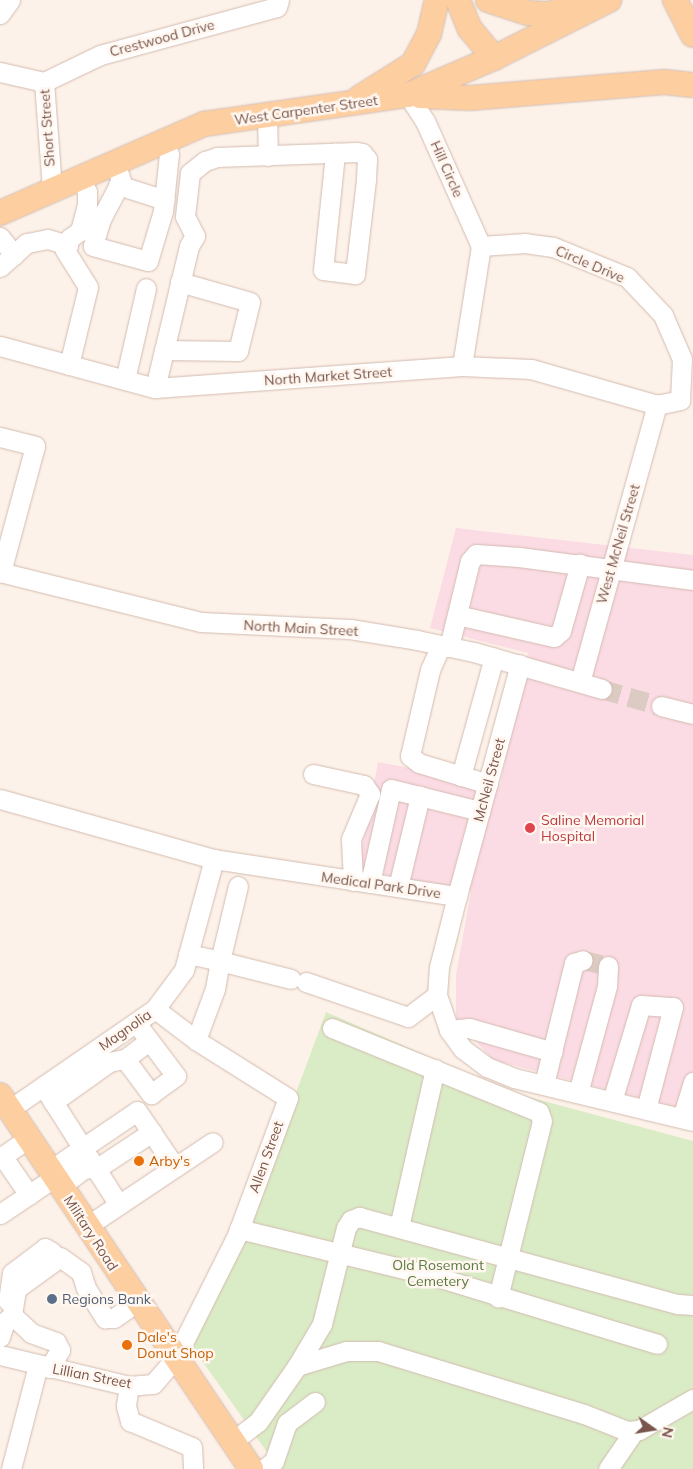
<!DOCTYPE html>
<html>
<head>
<meta charset="utf-8">
<style>
  body { margin:0 }
  #map { position:relative; width:693px; height:1469px; overflow:hidden; background:#fdf2e9; font-family:Mulish,sans-serif }
  div>[style] { position:absolute }
  [style*='--x'] { left:calc(var(--x)*1px); top:calc(var(--y)*1px); width:calc(var(--w)*1px); rotate:calc(var(--a)*1deg) }
  .medical>* { inset:0; background:#fbdbe4 }
  .green>* { inset:0; background:#daecc6 }
  .minor-tunnel>* { height:19px; margin-top:-9.5px; transform-origin:0; background:repeating-linear-gradient(90deg,#dccbc2 0 19px,transparent 0 28px) }
  .roads { filter:drop-shadow(0 0 1px #d3bbb0) drop-shadow(0 0 1px #d3bbb0) }
  .minor>* { height:19px; margin:-9.5px; padding:0 9.5px; transform-origin:9.5px; border-radius:9.5px; background:#fff }
  .major>* { height:24px; margin:-12px; padding:0 12px; transform-origin:12px; border-radius:12px; background:#fdcea0 }
  .dots>* { width:14px; height:14px; translate:-50% -50%; box-sizing:border-box; border:2px solid #fff7f0; border-radius:50% }
  span { translate:-50% -50%; white-space:nowrap; text-align:center; line-height:1.15; -webkit-text-stroke:5px #fff7f0; paint-order:stroke }
  .street-label { font-size:14px; color:#79554b }
  .health-label { font-size:14px; color:#be3a42 }
  .left { translate:0 -50%; text-align:left }
  .food-label { font-size:14px; color:#c56008 }
  .park-label { font-size:14px; color:#587a3f }
  .service-label { font-size:14px; color:#4e5e75 }
  .north { position:absolute; left:628px; top:1404px; width:50px; height:50px; -webkit-text-stroke:4px #fff7f0; paint-order:stroke; rotate:103deg; font-size:14px; font-weight:700; line-height:20px; text-align:center; color:#79554b }
  .north::after { content:''; display:block; margin:auto; width:18px; height:22px; background:#79554b; clip-path:polygon(50% 0,100% 100%,50% 72%,0 100%) }
</style>
</head>
<body>
<div id="map">
  <div class="medical">
    <div style="clip-path:polygon(456px 528px,693px 555px,693px 1112px,493px 1060px,456px 1020px,456px 975px,471px 891px,358px 870px,378px 762px,500px 785px,528px 653px,430px 628px)"></div>
  </div>
  <div class="green">
    <div style="clip-path:polygon(326px 1012px,510px 1092px,693px 1141px,693px 1469px,279px 1469px,190px 1344px,248px 1222px)"></div>
  </div>
  <div class="minor-tunnel">
    <div style="--x:602;--y:689;--w:61;--a:16.1"></div>
    <div style="--x:583;--y:960;--w:26;--a:13"></div>
  </div>
  <div class="roads">
    <div class="minor">
      <div style="--x:0;--y:14;--w:17;--a:-54"></div>
      <div style="--x:0;--y:72;--w:45;--a:12.8"></div>
      <div style="--x:44;--y:82;--w:62;--a:-25.7"></div>
      <div style="--x:100;--y:55;--w:183;--a:-15.2"></div>
      <div style="--x:277;--y:7;--w:7;--a:-74"></div>
      <div style="--x:44;--y:82;--w:107;--a:85.7"></div>
      <div style="--x:408;--y:95;--w:31;--a:57"></div>
      <div style="--x:425;--y:121;--w:137;--a:65.9"></div>
      <div style="--x:267;--y:116;--w:40;--a:88.6"></div>
      <div style="--x:115;--y:162;--w:20;--a:72"></div>
      <div style="--x:121;--y:181;--w:43;--a:117.8"></div>
      <div style="--x:101;--y:219;--w:28;--a:107"></div>
      <div style="--x:93;--y:246;--w:57;--a:15.3"></div>
      <div style="--x:148;--y:261;--w:52;--a:-73.3"></div>
      <div style="--x:163;--y:211;--w:57;--a:-84"></div>
      <div style="--x:169;--y:154;--w:13;--a:-117"></div>
      <div style="--x:118;--y:185;--w:49;--a:17.7"></div>
      <div style="--x:0;--y:237;--w:23;--a:52"></div>
      <div style="--x:0;--y:267;--w:36;--a:-42"></div>
      <div style="--x:27;--y:243;--w:21;--a:-11"></div>
      <div style="--x:48;--y:239;--w:21;--a:17"></div>
      <div style="--x:0;--y:346;--w:161;--a:15.2"></div>
      <div style="--x:155;--y:388;--w:308;--a:-4.1"></div>
      <div style="--x:462;--y:366;--w:69;--a:2.5"></div>
      <div style="--x:531;--y:369;--w:131;--a:15.9"></div>
      <div style="--x:657;--y:405;--w:24;--a:-12"></div>
      <div style="--x:680;--y:400;--w:41;--a:-87.2"></div>
      <div style="--x:682;--y:359;--w:48;--a:-113.4"></div>
      <div style="--x:663;--y:315;--w:52;--a:-133.5"></div>
      <div style="--x:627;--y:277;--w:80;--a:-157.9"></div>
      <div style="--x:553;--y:247;--w:28;--a:-172"></div>
      <div style="--x:525;--y:243;--w:44;--a:176.1"></div>
      <div style="--x:164;--y:350;--w:74;--a:0.8"></div>
      <div style="--x:238;--y:351;--w:50;--a:-76.2"></div>
      <div style="--x:250;--y:302;--w:73;--a:-164.1"></div>
      <div style="--x:69;--y:365;--w:80;--a:-76.3"></div>
      <div style="--x:88;--y:287;--w:44;--a:-121.9"></div>
      <div style="--x:65;--y:250;--w:13;--a:-67"></div>
      <div style="--x:70;--y:238;--w:12;--a:-35"></div>
      <div style="--x:80;--y:231;--w:27;--a:-75"></div>
      <div style="--x:87;--y:205;--w:13;--a:-90"></div>
      <div style="--x:87;--y:192;--w:16;--a:-112"></div>
      <div style="--x:462;--y:366;--w:121;--a:-81"></div>
      <div style="--x:125;--y:380;--w:94;--a:-77.1"></div>
      <div style="--x:155;--y:388;--w:146;--a:-76.5"></div>
      <div style="--x:189;--y:246;--w:12;--a:-59"></div>
      <div style="--x:195;--y:236;--w:22;--a:-117"></div>
      <div style="--x:185;--y:216;--w:43;--a:-83.4"></div>
      <div style="--x:190;--y:173;--w:19;--a:-39"></div>
      <div style="--x:205;--y:161;--w:13;--a:-18"></div>
      <div style="--x:217;--y:157;--w:139;--a:-2.1"></div>
      <div style="--x:356;--y:152;--w:6;--a:9"></div>
      <div style="--x:362;--y:153;--w:8;--a:50"></div>
      <div style="--x:367;--y:159;--w:21;--a:93"></div>
      <div style="--x:366;--y:180;--w:95;--a:96.7"></div>
      <div style="--x:355;--y:274;--w:32;--a:-173"></div>
      <div style="--x:323;--y:270;--w:118;--a:-84.1"></div>
      <div style="--x:0;--y:437;--w:36;--a:14"></div>
      <div style="--x:35;--y:446;--w:131;--a:105.1"></div>
      <div style="--x:0;--y:572;--w:207;--a:14"></div>
      <div style="--x:201;--y:622;--w:149;--a:2.7"></div>
      <div style="--x:350;--y:629;--w:68;--a:9.3"></div>
      <div style="--x:417;--y:640;--w:58;--a:11.9"></div>
      <div style="--x:474;--y:652;--w:133;--a:16.1"></div>
      <div style="--x:457;--y:615;--w:99;--a:12.8"></div>
      <div style="--x:554;--y:637;--w:9;--a:-41"></div>
      <div style="--x:561;--y:631;--w:70;--a:-74.2"></div>
      <div style="--x:441;--y:645;--w:27;--a:114"></div>
      <div style="--x:430;--y:670;--w:88;--a:103.1"></div>
      <div style="--x:410;--y:756;--w:11;--a:38"></div>
      <div style="--x:419;--y:763;--w:72;--a:16.9"></div>
      <div style="--x:449;--y:647;--w:89;--a:-76.3"></div>
      <div style="--x:470;--y:561;--w:9;--a:-49"></div>
      <div style="--x:476;--y:554;--w:43;--a:4"></div>
      <div style="--x:519;--y:557;--w:176;--a:7.5"></div>
      <div style="--x:580;--y:682;--w:288;--a:-74.5"></div>
      <div style="--x:661;--y:706;--w:33;--a:14"></div>
      <div style="--x:313;--y:774;--w:52;--a:12.2"></div>
      <div style="--x:364;--y:785;--w:11;--a:56"></div>
      <div style="--x:370;--y:794;--w:49;--a:112.9"></div>
      <div style="--x:351;--y:839;--w:42;--a:87.3"></div>
      <div style="--x:461;--y:776;--w:123;--a:-74.5"></div>
      <div style="--x:0;--y:799;--w:222;--a:15.7"></div>
      <div style="--x:214;--y:859;--w:246;--a:8.7"></div>
      <div style="--x:457;--y:896;--w:73;--a:104.2"></div>
      <div style="--x:439;--y:967;--w:28;--a:94"></div>
      <div style="--x:437;--y:995;--w:37;--a:71"></div>
      <div style="--x:449;--y:1030;--w:24;--a:54"></div>
      <div style="--x:463;--y:1049;--w:30;--a:37"></div>
      <div style="--x:487;--y:1067;--w:29;--a:22"></div>
      <div style="--x:514;--y:1078;--w:184;--a:13.5"></div>
      <div style="--x:370;--y:883;--w:96;--a:-77.4"></div>
      <div style="--x:391;--y:789;--w:92;--a:13.9"></div>
      <div style="--x:398;--y:887;--w:94;--a:-76.4"></div>
      <div style="--x:457;--y:896;--w:240;--a:-74.8"></div>
      <div style="--x:188;--y:954;--w:33;--a:12"></div>
      <div style="--x:220;--y:961;--w:77;--a:-76.5"></div>
      <div style="--x:306;--y:982;--w:108;--a:18.9"></div>
      <div style="--x:408;--y:1017;--w:36;--a:-37"></div>
      <div style="--x:332;--y:1028;--w:223;--a:22.1"></div>
      <div style="--x:539;--y:1112;--w:9;--a:72"></div>
      <div style="--x:542;--y:1121;--w:182;--a:104"></div>
      <div style="--x:449;--y:1030;--w:20;--a:-6"></div>
      <div style="--x:469;--y:1028;--w:87;--a:15.9"></div>
      <div style="--x:196;--y:1040;--w:54;--a:-69.6"></div>
      <div style="--x:215;--y:989;--w:28;--a:-80"></div>
      <div style="--x:220;--y:961;--w:73;--a:14.2"></div>
      <div style="--x:125;--y:1059;--w:44;--a:53.4"></div>
      <div style="--x:151;--y:1094;--w:31;--a:-36"></div>
      <div style="--x:176;--y:1076;--w:66;--a:-127"></div>
      <div style="--x:544;--y:1084;--w:125;--a:-76.1"></div>
      <div style="--x:574;--y:963;--w:9;--a:-18"></div>
      <div style="--x:43;--y:1086;--w:141;--a:57.4"></div>
      <div style="--x:578;--y:1093;--w:111;--a:-74.8"></div>
      <div style="--x:607;--y:986;--w:20;--a:-87"></div>
      <div style="--x:612;--y:1101;--w:100;--a:-73.2"></div>
      <div style="--x:641;--y:1005;--w:32;--a:4"></div>
      <div style="--x:673;--y:1007;--w:106;--a:104.8"></div>
      <div style="--x:53;--y:1102;--w:69;--a:-35.5"></div>
      <div style="--x:109;--y:1062;--w:16;--a:-11"></div>
      <div style="--x:125;--y:1059;--w:30;--a:-37"></div>
      <div style="--x:10;--y:1109;--w:176;--a:-34.6"></div>
      <div style="--x:155;--y:1009;--w:49;--a:-53.4"></div>
      <div style="--x:184;--y:970;--w:115;--a:-74.9"></div>
      <div style="--x:682;--y:1118;--w:38;--a:-73"></div>
      <div style="--x:3;--y:1157;--w:46;--a:55.6"></div>
      <div style="--x:0;--y:1158;--w:35;--a:-35"></div>
      <div style="--x:50;--y:1170;--w:105;--a:-34.1"></div>
      <div style="--x:137;--y:1111;--w:68;--a:55.8"></div>
      <div style="--x:61;--y:1186;--w:30;--a:-37"></div>
      <div style="--x:85;--y:1168;--w:11;--a:5"></div>
      <div style="--x:96;--y:1169;--w:67;--a:-33.5"></div>
      <div style="--x:0;--y:1214;--w:66;--a:-33.9"></div>
      <div style="--x:87;--y:1226;--w:151;--a:-33.7"></div>
      <div style="--x:399;--y:1227;--w:162;--a:-77.2"></div>
      <div style="--x:239;--y:1229;--w:204;--a:13.6"></div>
      <div style="--x:437;--y:1277;--w:230;--a:16.9"></div>
      <div style="--x:8;--y:1301;--w:28;--a:-82"></div>
      <div style="--x:12;--y:1273;--w:41;--a:-37.1"></div>
      <div style="--x:45;--y:1248;--w:8;--a:30"></div>
      <div style="--x:12;--y:1315;--w:26;--a:-81"></div>
      <div style="--x:16;--y:1289;--w:54;--a:-36"></div>
      <div style="--x:60;--y:1257;--w:26;--a:36"></div>
      <div style="--x:81;--y:1272;--w:17;--a:73"></div>
      <div style="--x:86;--y:1288;--w:36;--a:58"></div>
      <div style="--x:105;--y:1318;--w:9;--a:0"></div>
      <div style="--x:114;--y:1318;--w:28;--a:-35"></div>
      <div style="--x:0;--y:1337;--w:16;--a:-72"></div>
      <div style="--x:5;--y:1322;--w:10;--a:-45"></div>
      <div style="--x:12;--y:1315;--w:26;--a:43"></div>
      <div style="--x:31;--y:1333;--w:27;--a:20"></div>
      <div style="--x:56;--y:1342;--w:9;--a:63"></div>
      <div style="--x:60;--y:1350;--w:21;--a:121"></div>
      <div style="--x:0;--y:1355;--w:133;--a:13.5"></div>
      <div style="--x:129;--y:1386;--w:24;--a:-5"></div>
      <div style="--x:153;--y:1384;--w:33;--a:-49"></div>
      <div style="--x:175;--y:1359;--w:139;--a:-63.4"></div>
      <div style="--x:237;--y:1235;--w:146;--a:-69.6"></div>
      <div style="--x:288;--y:1098;--w:109;--a:-147.8"></div>
      <div style="--x:196;--y:1040;--w:51;--a:-142.9"></div>
      <div style="--x:297;--y:1366;--w:49;--a:-59.2"></div>
      <div style="--x:322;--y:1324;--w:99;--a:-76"></div>
      <div style="--x:346;--y:1228;--w:9;--a:-58"></div>
      <div style="--x:351;--y:1220;--w:9;--a:-21"></div>
      <div style="--x:359;--y:1217;--w:331;--a:15.3"></div>
      <div style="--x:678;--y:1304;--w:15;--a:4"></div>
      <div style="--x:129;--y:1386;--w:20;--a:99"></div>
      <div style="--x:126;--y:1406;--w:16;--a:75"></div>
      <div style="--x:130;--y:1421;--w:67;--a:22.8"></div>
      <div style="--x:192;--y:1447;--w:22;--a:87"></div>
      <div style="--x:232;--y:1442;--w:33;--a:-38"></div>
      <div style="--x:258;--y:1422;--w:68;--a:-55.1"></div>
      <div style="--x:297;--y:1366;--w:51;--a:-17"></div>
      <div style="--x:346;--y:1351;--w:32;--a:0"></div>
      <div style="--x:378;--y:1351;--w:215;--a:17"></div>
      <div style="--x:584;--y:1414;--w:46;--a:21.6"></div>
      <div style="--x:627;--y:1431;--w:12;--a:-5"></div>
      <div style="--x:639;--y:1430;--w:62;--a:-29.9"></div>
      <div style="--x:11;--y:1469;--w:107;--a:-75.4"></div>
      <div style="--x:264;--y:1469;--w:13;--a:-39"></div>
      <div style="--x:274;--y:1461;--w:40;--a:-71.1"></div>
      <div style="--x:287;--y:1423;--w:35;--a:-37"></div>
      <div style="--x:608;--y:1469;--w:46;--a:-55.6"></div>
    </div>
    <div class="major">
      <div style="--x:458;--y:0;--w:31;--a:68"></div>
      <div style="--x:470;--y:29;--w:38;--a:50"></div>
      <div style="--x:488;--y:0;--w:42;--a:18"></div>
      <div style="--x:528;--y:13;--w:20;--a:3"></div>
      <div style="--x:548;--y:14;--w:29;--a:-16"></div>
      <div style="--x:675;--y:0;--w:39;--a:63"></div>
      <div style="--x:420;--y:96;--w:50;--a:2.3"></div>
      <div style="--x:470;--y:98;--w:195;--a:-4.7"></div>
      <div style="--x:664;--y:82;--w:29;--a:6"></div>
      <div style="--x:359;--y:98;--w:64;--a:-32.2"></div>
      <div style="--x:413;--y:64;--w:34;--a:-62"></div>
      <div style="--x:429;--y:34;--w:35;--a:-77"></div>
      <div style="--x:0;--y:213;--w:223;--a:-23.6"></div>
      <div style="--x:204;--y:124;--w:206;--a:-8.1"></div>
      <div style="--x:408;--y:95;--w:94;--a:-23.3"></div>
      <div style="--x:494;--y:58;--w:129;--a:-26.8"></div>
      <div style="--x:0;--y:1095;--w:450;--a:56.1"></div>
    </div>
  </div>
  <div class="dots">
    <div style="left:530px;top:828px;background:#e0444e"></div>
    <div style="left:139px;top:1161px;background:#e8710a"></div>
    <div style="left:52px;top:1299px;background:#5c6f8a"></div>
    <div style="left:127px;top:1345px;background:#e8710a"></div>
  </div>
  <div class="street-label">
    <span style="left:162px;top:38px;rotate:-15deg">Crestwood Drive</span>
    <span style="left:306px;top:110px;rotate:-8deg">West Carpenter Street</span>
    <span style="left:47px;top:128px;rotate:-94deg">Short Street</span>
    <span style="left:447px;top:169px;rotate:66deg">Hill Circle</span>
    <span style="left:590px;top:264px;rotate:23deg">Circle Drive</span>
    <span style="left:328px;top:376px;rotate:-4deg">North Market Street</span>
    <span style="left:618px;top:544px;rotate:-74deg">West McNeil Street</span>
    <span style="left:301px;top:628px;rotate:3deg">North Main Street</span>
    <span style="left:489px;top:780px;rotate:-75deg">McNeil Street</span>
    <span style="left:381px;top:885px;rotate:8deg">Medical Park Drive</span>
    <span style="left:125px;top:1030px;rotate:-35deg">Magnolia</span>
    <span style="left:266px;top:1157px;rotate:-70deg">Allen Street</span>
    <span style="left:91px;top:1233px;rotate:57deg">Military Road</span>
    <span style="left:92px;top:1376px;rotate:11deg">Lillian Street</span>
  </div>
  <div class="health-label">
    <span class="left" style="left:541px;top:828px">Saline Memorial<br>Hospital</span>
  </div>
  <div class="food-label">
    <span class="left" style="left:149px;top:1161px">Arby's</span>
    <span class="left" style="left:137px;top:1345px">Dale's<br>Donut Shop</span>
  </div>
  <div class="park-label">
    <span style="left:438px;top:1273px">Old Rosemont<br>Cemetery</span>
  </div>
  <div class="service-label">
    <span class="left" style="left:62px;top:1299px">Regions Bank</span>
  </div>
  <div class="north">N</div>
</div>
</body>
</html>
